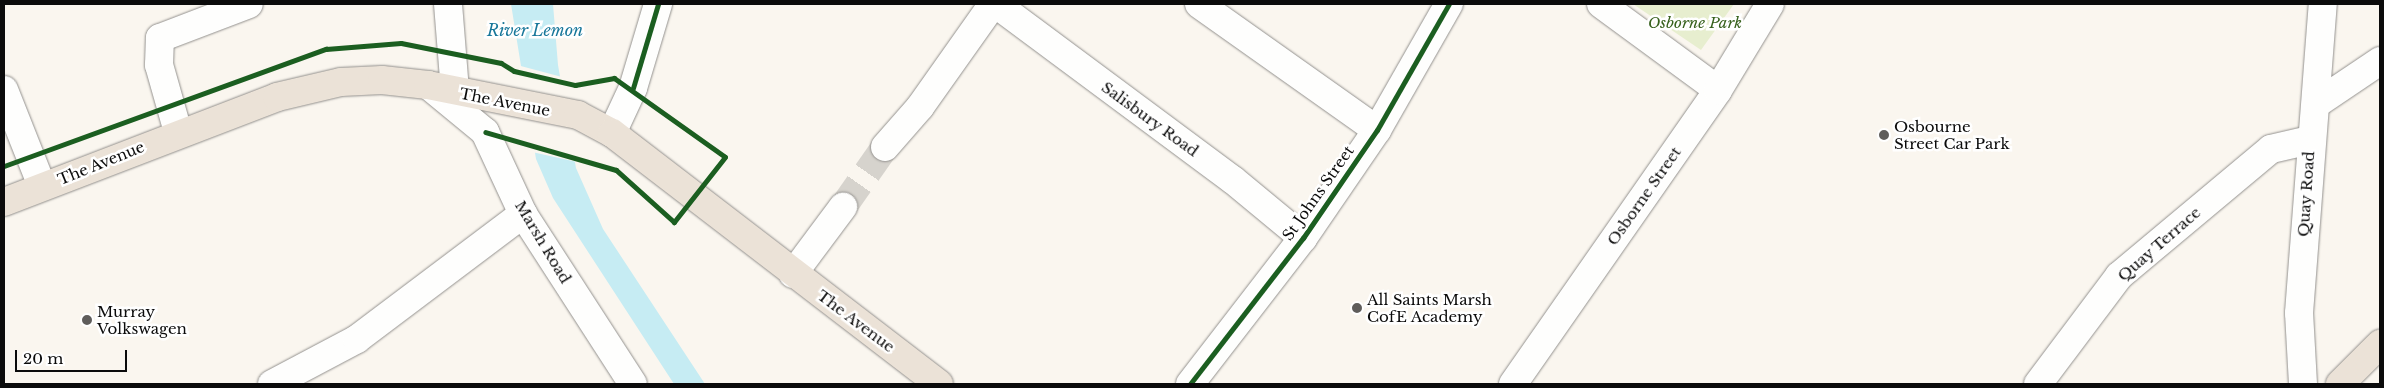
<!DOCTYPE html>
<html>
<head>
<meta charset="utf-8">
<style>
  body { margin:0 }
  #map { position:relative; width:2384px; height:388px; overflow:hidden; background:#faf6ef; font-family:"Libre Baskerville",serif }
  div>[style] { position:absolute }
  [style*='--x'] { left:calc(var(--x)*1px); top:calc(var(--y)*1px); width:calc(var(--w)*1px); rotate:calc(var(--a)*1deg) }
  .green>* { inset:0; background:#e7eecf }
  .water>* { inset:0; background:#c6ecf3 }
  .pier>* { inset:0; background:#faf6ef }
  .minor-tunnel>* { height:28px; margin-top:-14px; transform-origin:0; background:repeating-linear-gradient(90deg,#d6d3cd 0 28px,transparent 0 42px) }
  .roads { filter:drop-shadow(0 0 1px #93918e) drop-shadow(0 0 1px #93918e) }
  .minor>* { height:28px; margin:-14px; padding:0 14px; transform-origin:14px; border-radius:14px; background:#fefefd }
  .major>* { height:28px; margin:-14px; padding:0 14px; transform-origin:14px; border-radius:14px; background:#ebe2d7 }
  .cycleway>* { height:5px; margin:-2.5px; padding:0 2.5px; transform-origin:2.5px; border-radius:2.5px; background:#1b5e20 }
  .dots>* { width:14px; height:14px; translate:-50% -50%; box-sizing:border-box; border:2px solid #fff; border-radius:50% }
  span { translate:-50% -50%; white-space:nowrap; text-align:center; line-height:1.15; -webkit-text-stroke:5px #fff; paint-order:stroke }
  .park-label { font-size:15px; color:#37611d; font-style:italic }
  .street-label { font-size:15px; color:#0b0b0b }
  .poi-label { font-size:15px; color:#0b0b0b }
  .left { translate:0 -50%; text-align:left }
  .water-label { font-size:16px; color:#18779a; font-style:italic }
  .frame { position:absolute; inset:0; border:5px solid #0b0b0b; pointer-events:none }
  .scale { position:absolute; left:15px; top:350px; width:112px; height:22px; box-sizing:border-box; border:2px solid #0b0b0b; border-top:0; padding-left:6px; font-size:15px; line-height:18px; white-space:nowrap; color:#0b0b0b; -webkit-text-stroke:4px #fff; paint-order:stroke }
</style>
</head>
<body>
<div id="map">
  <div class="green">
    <div style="clip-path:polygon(1633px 4px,1734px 4px,1701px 50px)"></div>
  </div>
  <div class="water">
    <div style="clip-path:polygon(511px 4px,553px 4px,558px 65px,576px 168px,603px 229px,705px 384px,674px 384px,553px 198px,536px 159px)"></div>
  </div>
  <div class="pier">
    <div style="clip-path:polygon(517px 65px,562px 77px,577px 162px,532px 152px)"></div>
  </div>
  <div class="minor-tunnel">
    <div style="--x:843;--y:207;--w:73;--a:-55"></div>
  </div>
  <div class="roads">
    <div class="minor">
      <div style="--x:448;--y:4;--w:87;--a:85.4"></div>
      <div style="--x:996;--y:4;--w:295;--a:36.6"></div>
      <div style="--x:1233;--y:180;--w:91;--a:39.6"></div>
      <div style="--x:1199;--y:4;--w:218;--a:35.3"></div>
      <div style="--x:1601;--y:4;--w:145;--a:36.3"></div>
      <div style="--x:428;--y:85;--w:74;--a:39.5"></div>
      <div style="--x:485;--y:132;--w:90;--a:65.1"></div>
      <div style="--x:523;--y:214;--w:202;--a:57.1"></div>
      <div style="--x:4;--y:90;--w:103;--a:68.4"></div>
      <div style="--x:2316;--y:104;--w:77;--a:-33.9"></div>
      <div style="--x:178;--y:132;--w:70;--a:-105.8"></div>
      <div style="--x:159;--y:65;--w:27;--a:-88"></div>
      <div style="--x:160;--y:38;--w:95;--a:-20.9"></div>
      <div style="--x:612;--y:133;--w:50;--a:-65"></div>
      <div style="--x:633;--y:88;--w:88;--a:-73.4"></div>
      <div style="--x:885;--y:147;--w:53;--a:-48.8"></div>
      <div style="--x:920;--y:107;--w:126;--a:-54.7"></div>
      <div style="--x:793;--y:274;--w:84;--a:-53.3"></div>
      <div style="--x:272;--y:384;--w:96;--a:-27.9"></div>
      <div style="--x:357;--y:339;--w:208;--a:-37"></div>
      <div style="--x:1190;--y:384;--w:185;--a:-52.3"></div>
      <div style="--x:1303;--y:238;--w:131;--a:-55.6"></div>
      <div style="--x:1377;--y:130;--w:145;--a:-60.3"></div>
      <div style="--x:1513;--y:384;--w:358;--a:-55.1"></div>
      <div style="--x:1718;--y:90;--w:100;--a:-58.8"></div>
      <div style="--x:2038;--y:384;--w:135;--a:-53.1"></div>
      <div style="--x:2119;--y:276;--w:198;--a:-39.9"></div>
      <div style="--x:2271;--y:149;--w:40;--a:-13"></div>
      <div style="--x:2303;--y:384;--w:71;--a:-93.2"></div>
      <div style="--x:2299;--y:313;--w:310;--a:-85.6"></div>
    </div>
    <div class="major">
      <div style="--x:4;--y:202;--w:292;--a:-21"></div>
      <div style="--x:277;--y:97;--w:66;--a:-13.2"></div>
      <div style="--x:341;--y:82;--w:41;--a:-2.8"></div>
      <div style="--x:382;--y:80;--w:46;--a:6.2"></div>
      <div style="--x:428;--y:85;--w:153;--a:11.3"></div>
      <div style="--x:578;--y:115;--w:38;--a:28"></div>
      <div style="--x:612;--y:133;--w:412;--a:37.5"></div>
      <div style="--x:2340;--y:384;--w:57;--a:-45"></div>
    </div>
  </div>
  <div class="cycleway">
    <div style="--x:633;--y:88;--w:88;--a:-73.4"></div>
    <div style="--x:4;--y:166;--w:343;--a:-20"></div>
    <div style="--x:326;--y:49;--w:75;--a:-4.6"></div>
    <div style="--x:401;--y:43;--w:102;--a:11.3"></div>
    <div style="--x:501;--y:63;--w:15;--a:32"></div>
    <div style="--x:514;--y:71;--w:63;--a:12.9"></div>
    <div style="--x:575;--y:85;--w:40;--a:-10"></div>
    <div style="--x:614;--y:78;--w:136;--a:35.4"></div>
    <div style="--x:725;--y:157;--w:83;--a:128.1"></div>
    <div style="--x:674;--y:222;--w:78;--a:-138.1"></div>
    <div style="--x:616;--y:170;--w:136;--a:-163.8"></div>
    <div style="--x:1190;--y:384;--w:185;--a:-52.3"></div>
    <div style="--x:1303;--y:238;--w:131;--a:-55.6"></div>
    <div style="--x:1377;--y:130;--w:145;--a:-60.3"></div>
  </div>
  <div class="dots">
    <div style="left:1884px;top:135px;background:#5f5d5b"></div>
    <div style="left:1357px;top:308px;background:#5f5d5b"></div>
    <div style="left:87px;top:320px;background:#5f5d5b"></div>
  </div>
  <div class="park-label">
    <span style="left:1695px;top:23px">Osborne Park</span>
  </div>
  <div class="street-label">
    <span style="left:505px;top:102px;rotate:11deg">The Avenue</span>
    <span style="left:1150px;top:119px;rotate:36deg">Salisbury Road</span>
    <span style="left:101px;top:163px;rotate:-22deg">The Avenue</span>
    <span style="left:1318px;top:193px;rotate:-55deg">St Johns Street</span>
    <span style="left:2306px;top:194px;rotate:-86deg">Quay Road</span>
    <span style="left:1644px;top:196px;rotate:-55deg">Osborne Street</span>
    <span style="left:543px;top:242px;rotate:59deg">Marsh Road</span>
    <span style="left:2159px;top:244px;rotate:-41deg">Quay Terrace</span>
    <span style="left:856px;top:321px;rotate:37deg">The Avenue</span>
  </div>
  <div class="poi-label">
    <span class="left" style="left:1894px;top:135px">Osbourne<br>Street Car Park</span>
    <span class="left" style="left:1367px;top:308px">All Saints Marsh<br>CofE Academy</span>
    <span class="left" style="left:97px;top:320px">Murray<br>Volkswagen</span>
  </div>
  <div class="water-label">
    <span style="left:535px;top:30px">River Lemon</span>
  </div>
  <div class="frame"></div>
  <div class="scale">20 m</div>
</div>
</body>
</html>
